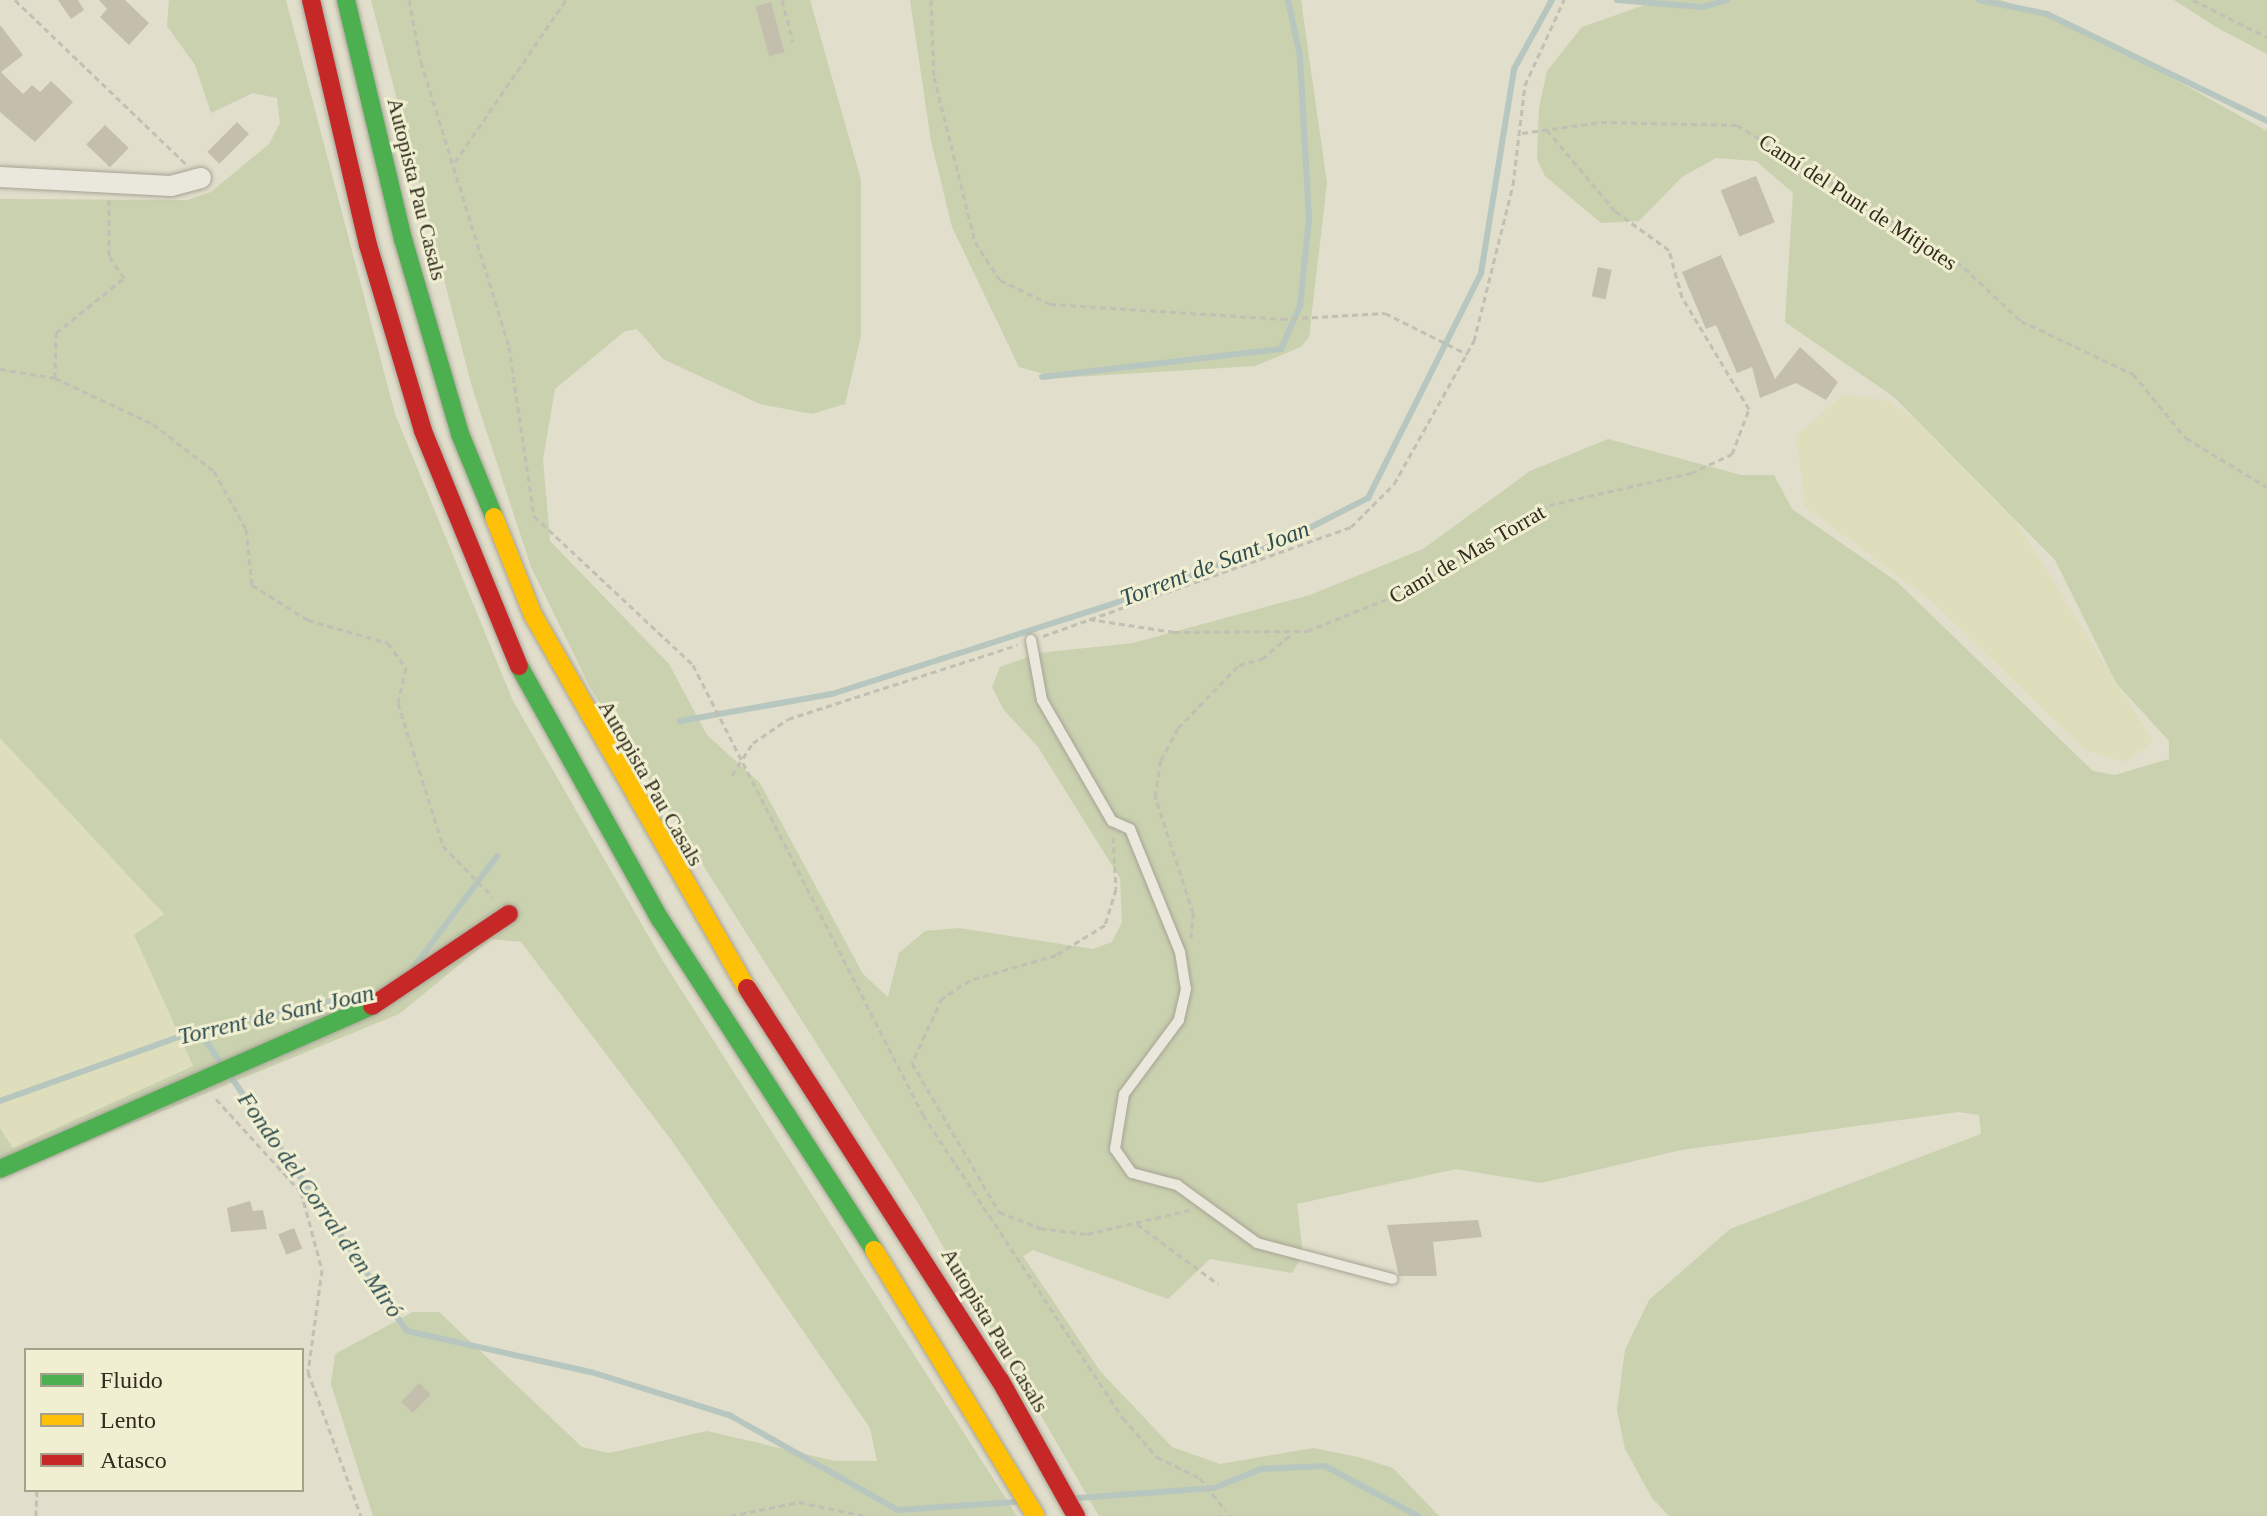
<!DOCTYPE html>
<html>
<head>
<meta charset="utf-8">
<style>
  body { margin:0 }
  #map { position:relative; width:2267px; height:1516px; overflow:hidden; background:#e1decb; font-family:Georgia,serif }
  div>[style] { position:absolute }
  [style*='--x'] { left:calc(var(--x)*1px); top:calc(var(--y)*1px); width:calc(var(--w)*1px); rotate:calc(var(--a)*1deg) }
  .farmland>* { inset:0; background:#dedebd }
  .green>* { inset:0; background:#cad1af }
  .stream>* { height:6px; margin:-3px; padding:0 3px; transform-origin:3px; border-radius:3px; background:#b7c7bf }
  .building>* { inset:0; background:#c4bead; transform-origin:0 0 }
  .path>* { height:3px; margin-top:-1.5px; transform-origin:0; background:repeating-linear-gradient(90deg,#c2bfb4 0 6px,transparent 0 10px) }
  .roads { filter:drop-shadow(0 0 2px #a6a395) drop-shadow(0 0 2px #a6a395) }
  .lane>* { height:10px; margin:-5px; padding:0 5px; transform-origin:5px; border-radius:5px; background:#eae8dc }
  .street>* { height:20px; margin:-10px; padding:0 10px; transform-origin:10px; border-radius:10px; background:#eae8dc }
  .fast>* { height:18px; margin:-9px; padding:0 9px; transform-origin:9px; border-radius:9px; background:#4caf50 }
  .slow>* { height:18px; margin:-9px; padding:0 9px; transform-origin:9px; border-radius:9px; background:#ffc107 }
  .jam>* { height:18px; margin:-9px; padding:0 9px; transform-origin:9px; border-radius:9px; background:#c62828 }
  span { translate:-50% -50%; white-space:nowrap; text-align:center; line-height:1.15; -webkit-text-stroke:6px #f1efd2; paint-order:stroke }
  .street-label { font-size:22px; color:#332c1e }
  .water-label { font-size:24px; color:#2f4d51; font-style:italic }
  .legend { position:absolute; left:24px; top:1348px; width:280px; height:144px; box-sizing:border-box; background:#f1efd2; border:2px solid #a5a18a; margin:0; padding:10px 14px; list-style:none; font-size:24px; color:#332c1e }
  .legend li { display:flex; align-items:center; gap:16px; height:40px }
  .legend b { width:40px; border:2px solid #a5a18a }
</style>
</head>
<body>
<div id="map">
  <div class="farmland">
    <div style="clip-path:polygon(1844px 394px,1888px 401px,1975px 456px,2153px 741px,2126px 762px,2085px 750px,1934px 603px,1805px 506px,1796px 436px)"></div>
    <div style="clip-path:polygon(0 738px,165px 914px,134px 935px,193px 1067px,13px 1148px,0 1128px)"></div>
  </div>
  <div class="green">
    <div style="clip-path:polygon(169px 0,286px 0,395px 414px,513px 701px,664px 963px,1017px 1516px,373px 1516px,331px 1384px,335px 1354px,413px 1312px,439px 1312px,582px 1447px,609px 1453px,707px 1431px,835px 1461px,877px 1461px,870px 1428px,672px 1141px,521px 942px,491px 939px,399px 1014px,0 1178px,0 1128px,13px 1148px,193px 1066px,134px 935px,164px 914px,0 738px,0 199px,187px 200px,211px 192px,269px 144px,280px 123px,277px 98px,253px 93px,211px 113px,195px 65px,167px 26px)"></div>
    <div style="clip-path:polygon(371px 0,810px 0,861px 180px,861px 336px,845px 404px,812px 414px,760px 404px,663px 359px,637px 329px,625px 331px,555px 389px,543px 459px,550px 541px,669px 664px,707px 735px,760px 783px,863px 974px,888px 997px,899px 953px,925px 931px,959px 928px,1093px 949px,1112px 942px,1122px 922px,1120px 878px,1038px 747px,1004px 710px,992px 687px,1000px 667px,1039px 653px,1133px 643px,1310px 595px,1423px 549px,1530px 471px,1608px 439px,1741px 475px,1774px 475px,1792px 509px,1896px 581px,2093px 771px,2115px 775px,2169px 759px,2169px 741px,2116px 683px,2055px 560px,1894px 397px,1785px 322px,1793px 193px,1756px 161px,1716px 158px,1682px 177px,1639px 221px,1601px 223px,1545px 176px,1537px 159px,1539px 108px,1547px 71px,1582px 27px,1659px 0,2001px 0,2090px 32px,2267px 131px,2267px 1516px,1669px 1516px,1652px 1498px,1625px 1449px,1617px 1410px,1625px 1350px,1649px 1300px,1730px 1229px,1981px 1134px,1979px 1115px,1959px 1112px,1681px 1150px,1541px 1183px,1456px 1169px,1297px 1204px,1303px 1255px,1292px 1273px,1210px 1259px,1168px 1299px,1033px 1250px,1023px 1256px,1100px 1371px,1172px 1447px,1220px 1464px,1313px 1448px,1358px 1457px,1393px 1468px,1439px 1516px,1099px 1516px,918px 1203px,591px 689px,531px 567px,472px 387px)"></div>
    <div style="clip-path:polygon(910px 0,1301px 0,1327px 183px,1309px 337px,1301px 347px,1255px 366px,1058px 378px,1019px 367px,952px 227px,931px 141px)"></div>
    <div style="clip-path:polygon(2174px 0,2267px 0,2267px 54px,2216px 27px)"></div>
  </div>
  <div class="stream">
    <div style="--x:1617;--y:0;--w:86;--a:4.7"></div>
    <div style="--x:1703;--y:7;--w:25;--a:-16"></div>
    <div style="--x:1979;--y:0;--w:69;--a:11.6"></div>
    <div style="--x:2047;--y:14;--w:245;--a:25.9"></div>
    <div style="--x:1042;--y:377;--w:241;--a:-6.7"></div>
    <div style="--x:1281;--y:349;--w:47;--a:-66.2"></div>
    <div style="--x:1300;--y:306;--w:87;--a:-84.1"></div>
    <div style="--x:1309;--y:219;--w:163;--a:-93.2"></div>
    <div style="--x:1300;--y:56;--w:57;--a:-102.1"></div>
    <div style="--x:680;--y:721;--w:154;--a:-10.1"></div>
    <div style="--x:832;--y:694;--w:294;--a:-17.8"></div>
    <div style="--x:1112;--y:604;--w:181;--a:-20"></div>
    <div style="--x:1282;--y:542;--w:97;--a:-27.1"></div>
    <div style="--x:1368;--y:498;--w:252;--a:-63.3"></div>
    <div style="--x:1481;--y:273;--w:207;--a:-80.8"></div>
    <div style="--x:1514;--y:69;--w:79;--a:-61.2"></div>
    <div style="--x:413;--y:968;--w:140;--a:-53.1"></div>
    <div style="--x:201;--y:1034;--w:37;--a:56"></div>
    <div style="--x:231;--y:1077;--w:309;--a:55.3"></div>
    <div style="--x:407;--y:1331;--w:189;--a:12.6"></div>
    <div style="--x:591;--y:1372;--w:147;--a:17.4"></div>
    <div style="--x:731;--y:1416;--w:192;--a:29.4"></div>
    <div style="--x:898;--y:1510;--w:117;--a:-3.9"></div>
    <div style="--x:0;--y:1101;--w:199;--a:-19.7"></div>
    <div style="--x:187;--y:1034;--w:189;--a:-12.9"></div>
    <div style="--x:1078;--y:1498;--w:136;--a:-4.2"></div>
    <div style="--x:1214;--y:1488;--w:51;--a:-22"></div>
    <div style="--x:1261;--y:1469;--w:64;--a:-2.7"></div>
    <div style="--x:1325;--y:1466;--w:106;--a:28.3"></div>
  </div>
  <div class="building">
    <div style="clip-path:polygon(58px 0,78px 0,84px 10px,71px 19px)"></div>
    <div style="clip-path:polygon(99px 0,125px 0,149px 23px,129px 45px,100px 17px,107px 9px)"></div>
    <div style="left:771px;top:2px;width:52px;height:16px;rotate:75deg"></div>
    <div style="clip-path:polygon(0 25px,23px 55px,1px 72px,23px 94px,32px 85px,40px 92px,51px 81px,73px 102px,35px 142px,0 112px)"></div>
    <div style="left:237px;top:122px;width:17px;height:42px;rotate:45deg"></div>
    <div style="left:105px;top:125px;width:33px;height:27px;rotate:44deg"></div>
    <div style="left:1756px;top:176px;width:50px;height:38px;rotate:68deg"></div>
    <div style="clip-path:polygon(1721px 255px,1775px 379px,1800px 347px,1838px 382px,1826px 400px,1796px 383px,1760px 398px,1752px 367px,1737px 373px,1716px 325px,1706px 329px,1682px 272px)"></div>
    <div style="left:1598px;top:267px;width:14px;height:30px;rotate:12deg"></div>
    <div style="clip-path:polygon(250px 1201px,253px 1211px,263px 1210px,267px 1229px,231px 1232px,227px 1208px)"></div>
    <div style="clip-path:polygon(1478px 1220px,1482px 1237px,1433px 1242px,1437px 1276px,1399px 1276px,1387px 1225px)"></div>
    <div style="left:294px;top:1228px;width:22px;height:17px;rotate:68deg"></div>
    <div style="left:419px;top:1383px;width:16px;height:26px;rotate:43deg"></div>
  </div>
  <div class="path">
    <div style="--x:15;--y:0;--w:237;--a:43.8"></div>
    <div style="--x:409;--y:0;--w:63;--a:79"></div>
    <div style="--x:421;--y:62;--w:298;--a:72.8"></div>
    <div style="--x:509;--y:347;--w:171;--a:81.6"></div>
    <div style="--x:534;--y:516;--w:218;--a:43.1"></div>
    <div style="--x:693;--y:665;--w:505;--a:62.93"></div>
    <div style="--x:923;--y:1115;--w:363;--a:56.6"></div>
    <div style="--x:1123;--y:1418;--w:52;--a:48.9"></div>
    <div style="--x:1157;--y:1457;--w:48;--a:26"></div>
    <div style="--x:1200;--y:1478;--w:41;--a:52"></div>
    <div style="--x:782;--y:0;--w:43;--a:75.3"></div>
    <div style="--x:931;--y:0;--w:77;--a:87.8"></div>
    <div style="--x:934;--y:77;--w:170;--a:76"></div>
    <div style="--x:975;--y:242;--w:45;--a:56.7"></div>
    <div style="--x:1000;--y:280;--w:55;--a:25.6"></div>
    <div style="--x:1050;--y:304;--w:232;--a:3.7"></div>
    <div style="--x:1282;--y:319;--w:103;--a:-3.3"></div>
    <div style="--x:1385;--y:313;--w:92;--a:26.6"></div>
    <div style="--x:2193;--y:0;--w:83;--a:26.6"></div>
    <div style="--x:1522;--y:133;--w:80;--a:-7.9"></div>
    <div style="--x:1601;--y:122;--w:136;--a:1.3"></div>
    <div style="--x:1737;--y:125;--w:259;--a:31.7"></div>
    <div style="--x:1957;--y:261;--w:88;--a:43.2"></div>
    <div style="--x:2021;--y:321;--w:124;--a:25.3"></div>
    <div style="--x:2133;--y:374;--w:83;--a:50.4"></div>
    <div style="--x:2186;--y:438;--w:95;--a:31.2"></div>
    <div style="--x:455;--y:162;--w:196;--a:-55.6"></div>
    <div style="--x:0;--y:369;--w:56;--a:9.3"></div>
    <div style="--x:55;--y:378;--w:108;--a:25.1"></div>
    <div style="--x:153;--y:424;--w:77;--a:37.6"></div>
    <div style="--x:214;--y:471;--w:66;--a:61.1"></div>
    <div style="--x:246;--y:529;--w:56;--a:83.9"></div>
    <div style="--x:252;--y:585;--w:66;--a:32"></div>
    <div style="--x:308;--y:620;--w:83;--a:16"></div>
    <div style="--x:388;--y:643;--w:31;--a:54"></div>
    <div style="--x:406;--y:668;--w:36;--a:103"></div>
    <div style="--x:398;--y:703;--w:150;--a:72.5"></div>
    <div style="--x:443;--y:846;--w:71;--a:45.6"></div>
    <div style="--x:55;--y:378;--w:45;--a:-88.7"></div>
    <div style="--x:56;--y:333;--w:87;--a:-39"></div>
    <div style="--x:124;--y:278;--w:27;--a:-124"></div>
    <div style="--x:109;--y:256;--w:56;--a:-90"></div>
    <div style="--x:1089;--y:619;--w:86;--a:8.7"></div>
    <div style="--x:1174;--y:632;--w:133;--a:-0.4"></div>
    <div style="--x:1307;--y:631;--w:105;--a:-21.9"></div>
    <div style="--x:1404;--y:592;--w:169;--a:-31"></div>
    <div style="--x:1549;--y:505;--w:146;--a:-12.7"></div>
    <div style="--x:1691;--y:473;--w:45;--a:-24.9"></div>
    <div style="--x:1732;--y:454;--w:48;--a:-69.3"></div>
    <div style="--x:1749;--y:409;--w:131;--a:-120.9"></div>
    <div style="--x:1682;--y:297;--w:49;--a:-105.5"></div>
    <div style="--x:1669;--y:250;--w:67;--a:-144.2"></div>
    <div style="--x:1615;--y:211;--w:106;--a:-130"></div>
    <div style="--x:1043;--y:636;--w:327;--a:-19.5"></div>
    <div style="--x:1351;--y:527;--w:61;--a:-45"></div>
    <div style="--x:1394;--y:484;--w:164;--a:-60.8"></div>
    <div style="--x:1474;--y:341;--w:161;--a:-76"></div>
    <div style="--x:1513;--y:185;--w:101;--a:-83.2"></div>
    <div style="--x:1525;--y:85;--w:94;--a:-65.4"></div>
    <div style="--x:732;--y:775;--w:38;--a:-57"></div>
    <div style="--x:753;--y:743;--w:42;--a:-34.4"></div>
    <div style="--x:788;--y:719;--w:241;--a:-17.9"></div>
    <div style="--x:1113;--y:837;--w:52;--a:86.7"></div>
    <div style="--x:1116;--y:889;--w:38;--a:107"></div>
    <div style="--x:1105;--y:925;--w:57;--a:148.5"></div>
    <div style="--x:1056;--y:955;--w:90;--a:163.8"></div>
    <div style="--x:970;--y:980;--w:33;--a:147"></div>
    <div style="--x:942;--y:998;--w:72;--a:114.8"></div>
    <div style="--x:912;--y:1063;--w:173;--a:59.7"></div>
    <div style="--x:999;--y:1212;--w:44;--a:21.3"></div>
    <div style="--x:1040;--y:1228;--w:47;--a:7.3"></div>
    <div style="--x:1087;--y:1234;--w:105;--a:-13.2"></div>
    <div style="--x:1191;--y:938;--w:25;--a:-85"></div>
    <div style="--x:1193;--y:913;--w:123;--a:-108"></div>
    <div style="--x:1155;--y:796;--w:36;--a:-81"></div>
    <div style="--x:1161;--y:760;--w:36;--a:-62"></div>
    <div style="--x:1178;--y:728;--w:88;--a:-45.9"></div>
    <div style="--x:1239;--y:665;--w:24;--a:-15"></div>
    <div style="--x:1262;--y:659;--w:39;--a:-40"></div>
    <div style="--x:216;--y:1099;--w:126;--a:47.6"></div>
    <div style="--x:301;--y:1192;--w:81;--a:74.9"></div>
    <div style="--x:322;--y:1270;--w:103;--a:97.8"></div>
    <div style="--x:308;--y:1372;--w:153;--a:69.8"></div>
    <div style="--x:1137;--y:1224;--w:101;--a:36.5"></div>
    <div style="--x:36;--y:1516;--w:26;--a:-88"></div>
    <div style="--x:730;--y:1516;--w:70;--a:-11.5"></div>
    <div style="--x:799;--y:1502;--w:67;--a:12"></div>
    <div style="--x:1217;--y:1516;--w:17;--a:0"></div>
  </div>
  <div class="roads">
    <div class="lane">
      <div style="--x:1031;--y:640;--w:61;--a:79.6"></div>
      <div style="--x:1042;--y:700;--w:140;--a:60"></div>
      <div style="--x:1112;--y:821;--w:20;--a:24"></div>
      <div style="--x:1130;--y:829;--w:133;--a:67.9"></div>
      <div style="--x:1180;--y:952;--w:37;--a:81"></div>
      <div style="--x:1186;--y:989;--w:32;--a:103"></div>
      <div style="--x:1179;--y:1020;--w:92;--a:126.6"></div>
      <div style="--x:1124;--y:1094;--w:56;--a:99.3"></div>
      <div style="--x:1115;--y:1149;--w:29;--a:55"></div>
      <div style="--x:1132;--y:1173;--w:47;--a:14.9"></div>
      <div style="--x:1177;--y:1185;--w:99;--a:35.9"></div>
      <div style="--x:1257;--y:1243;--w:140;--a:14.9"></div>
    </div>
    <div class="street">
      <div style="--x:0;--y:177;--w:171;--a:3"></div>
      <div style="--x:171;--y:186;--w:31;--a:-15"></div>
    </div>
    <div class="fast">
      <div style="--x:346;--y:0;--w:246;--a:76.6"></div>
      <div style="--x:403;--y:239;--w:203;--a:73.7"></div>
      <div style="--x:460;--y:434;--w:90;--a:67.7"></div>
      <div style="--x:519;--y:666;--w:290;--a:60.9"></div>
      <div style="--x:660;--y:919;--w:394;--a:57.1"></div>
      <div style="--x:0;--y:1169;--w:406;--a:-23.7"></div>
    </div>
    <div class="slow">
      <div style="--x:494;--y:517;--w:105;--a:68.3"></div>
      <div style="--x:533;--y:615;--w:430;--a:60.2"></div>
      <div style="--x:874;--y:1250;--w:311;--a:58.7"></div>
    </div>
    <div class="jam">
      <div style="--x:311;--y:0;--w:252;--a:76.9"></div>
      <div style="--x:368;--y:245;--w:194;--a:73.5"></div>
      <div style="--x:423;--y:431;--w:254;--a:67.8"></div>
      <div style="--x:747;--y:988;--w:467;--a:57.2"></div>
      <div style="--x:1000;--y:1380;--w:156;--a:60.8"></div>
      <div style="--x:372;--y:1006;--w:165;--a:-33.9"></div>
    </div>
  </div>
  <div class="street-label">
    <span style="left:417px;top:189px;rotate:76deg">Autopista Pau Casals</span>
    <span style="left:1858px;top:202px;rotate:33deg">Camí del Punt de Mitjotes</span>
    <span style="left:1467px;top:554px;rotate:-30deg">Camí de Mas Torrat</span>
    <span style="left:651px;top:783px;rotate:60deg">Autopista Pau Casals</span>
    <span style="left:995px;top:1330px;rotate:59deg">Autopista Pau Casals</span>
  </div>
  <div class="water-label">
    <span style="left:1215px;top:564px;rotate:-21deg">Torrent de Sant Joan</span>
    <span style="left:276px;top:1015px;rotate:-13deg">Torrent de Sant Joan</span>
    <span style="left:320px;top:1205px;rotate:55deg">Fondo del Corral d'en Miró</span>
  </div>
  <ul class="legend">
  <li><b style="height:10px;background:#4caf50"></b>Fluido</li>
  <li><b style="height:10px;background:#ffc107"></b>Lento</li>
  <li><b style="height:10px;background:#c62828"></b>Atasco</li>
  </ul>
</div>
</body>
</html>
